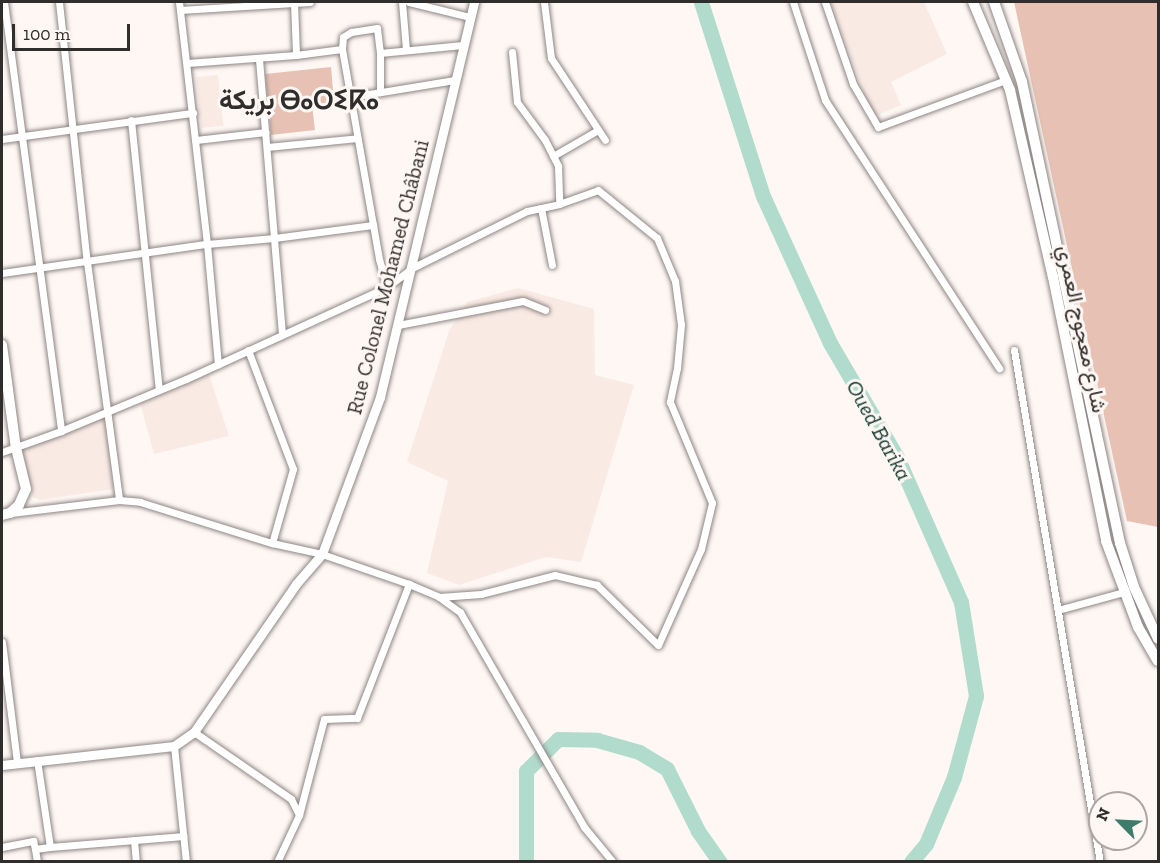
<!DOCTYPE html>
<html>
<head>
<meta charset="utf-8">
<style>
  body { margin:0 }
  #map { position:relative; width:1160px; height:863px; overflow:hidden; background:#fef7f4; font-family:"Zilla Slab",Vazirmatn,"Noto Sans Tifinagh",serif }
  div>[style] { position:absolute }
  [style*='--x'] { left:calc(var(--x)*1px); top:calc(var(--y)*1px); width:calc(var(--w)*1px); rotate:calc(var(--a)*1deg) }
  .built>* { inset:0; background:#faeae4; transform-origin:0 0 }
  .green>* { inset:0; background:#e7c2b4 }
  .river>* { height:15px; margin:-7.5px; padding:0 7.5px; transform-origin:7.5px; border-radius:7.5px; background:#b0dbcd }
  .roads { filter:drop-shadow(0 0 2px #8d8684) drop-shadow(0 0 2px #8d8684) }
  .street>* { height:7px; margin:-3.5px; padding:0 3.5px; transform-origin:3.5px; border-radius:3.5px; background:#fff }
  .secondary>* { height:9px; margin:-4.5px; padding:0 4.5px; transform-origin:4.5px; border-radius:4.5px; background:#fff }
  .primary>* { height:10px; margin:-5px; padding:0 5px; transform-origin:5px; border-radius:5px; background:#fff }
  span { translate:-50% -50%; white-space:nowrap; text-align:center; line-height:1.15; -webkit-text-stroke:6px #fef7f4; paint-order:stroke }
  .street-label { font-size:21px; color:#302e2d }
  .water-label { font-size:22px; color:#10372d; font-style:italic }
  .district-label { font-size:27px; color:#302e2d; font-weight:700 }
  .frame { position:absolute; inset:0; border:3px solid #302e2d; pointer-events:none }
  .north { position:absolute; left:1088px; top:791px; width:60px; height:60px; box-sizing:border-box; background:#fef7f4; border:2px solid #aca7a4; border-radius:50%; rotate:294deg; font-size:16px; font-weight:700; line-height:24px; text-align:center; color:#302e2d }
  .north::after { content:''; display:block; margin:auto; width:21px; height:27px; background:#3d7c6a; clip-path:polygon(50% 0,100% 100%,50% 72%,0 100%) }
  .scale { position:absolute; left:12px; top:24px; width:118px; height:27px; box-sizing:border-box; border:3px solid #302e2d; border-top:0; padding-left:8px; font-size:18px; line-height:21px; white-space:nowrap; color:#302e2d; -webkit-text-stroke:4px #fef7f4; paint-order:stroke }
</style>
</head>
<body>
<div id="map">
  <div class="built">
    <div style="clip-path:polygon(831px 2px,924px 2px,947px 54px,891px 82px,901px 105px,873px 117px)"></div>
    <div style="left:218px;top:75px;width:51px;height:22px;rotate:84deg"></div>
    <div style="clip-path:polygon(518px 288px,594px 309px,595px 375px,634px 385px,581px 562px,546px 557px,459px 585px,427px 573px,448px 481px,407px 462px,449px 331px,467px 302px)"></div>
    <div style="clip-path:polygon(207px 368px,229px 436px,154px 454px,139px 399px)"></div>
    <div style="clip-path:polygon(105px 415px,113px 489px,40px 500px,33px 497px,22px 448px)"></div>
  </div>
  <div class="green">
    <div style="clip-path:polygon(1014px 2px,1158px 2px,1158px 527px,1127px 521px)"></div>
    <div style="clip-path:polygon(331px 67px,334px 102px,312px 105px,315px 130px,271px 135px,265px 74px)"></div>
  </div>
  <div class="river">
    <div style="--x:701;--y:2;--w:204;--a:72.3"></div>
    <div style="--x:763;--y:196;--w:162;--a:65.5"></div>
    <div style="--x:830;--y:343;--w:132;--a:59.6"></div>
    <div style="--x:897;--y:457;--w:158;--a:66.2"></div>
    <div style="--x:961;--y:602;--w:95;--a:80.9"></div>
    <div style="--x:976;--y:696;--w:84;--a:105.2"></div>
    <div style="--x:954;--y:777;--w:73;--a:112.7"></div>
    <div style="--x:926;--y:844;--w:23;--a:130"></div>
    <div style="--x:526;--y:862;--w:91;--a:-90"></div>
    <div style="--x:526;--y:771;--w:45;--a:-45"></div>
    <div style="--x:558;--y:739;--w:39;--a:1"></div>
    <div style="--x:597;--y:740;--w:44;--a:15.9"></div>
    <div style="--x:639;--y:752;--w:33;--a:31"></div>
    <div style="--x:667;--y:769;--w:69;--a:63.4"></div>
    <div style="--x:698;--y:831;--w:38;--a:55"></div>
  </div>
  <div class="roads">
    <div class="street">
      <div style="--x:4;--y:2;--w:433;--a:82.4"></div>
      <div style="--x:59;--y:2;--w:262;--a:83.9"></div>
      <div style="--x:87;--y:262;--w:240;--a:82.3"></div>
      <div style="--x:179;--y:2;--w:244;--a:83.4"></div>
      <div style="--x:207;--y:244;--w:121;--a:84.8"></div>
      <div style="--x:294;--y:2;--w:53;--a:87.8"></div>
      <div style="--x:296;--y:55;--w:46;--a:-7.4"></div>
      <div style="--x:402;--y:2;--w:48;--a:85.2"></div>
      <div style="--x:409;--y:2;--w:63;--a:13.8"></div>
      <div style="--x:544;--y:2;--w:56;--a:82.9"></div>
      <div style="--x:551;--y:58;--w:98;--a:56.6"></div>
      <div style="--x:793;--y:2;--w:103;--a:71.9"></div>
      <div style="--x:825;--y:100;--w:320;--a:57"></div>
      <div style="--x:825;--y:2;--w:87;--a:71.1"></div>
      <div style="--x:853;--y:84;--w:50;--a:59.8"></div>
      <div style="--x:878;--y:127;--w:136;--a:-20.2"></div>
      <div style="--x:180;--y:10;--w:130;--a:-3.5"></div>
      <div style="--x:512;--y:52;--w:50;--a:84.3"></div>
      <div style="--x:517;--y:102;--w:47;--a:53.6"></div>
      <div style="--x:545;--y:140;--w:29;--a:63"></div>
      <div style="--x:558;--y:166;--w:38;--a:88"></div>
      <div style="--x:380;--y:53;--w:25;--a:-97"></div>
      <div style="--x:377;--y:28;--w:26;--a:171"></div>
      <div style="--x:351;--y:32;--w:9;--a:148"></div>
      <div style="--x:343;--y:37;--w:12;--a:95"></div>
      <div style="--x:342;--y:49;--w:213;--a:80"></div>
      <div style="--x:379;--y:259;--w:29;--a:74"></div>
      <div style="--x:187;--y:63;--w:109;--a:-4.2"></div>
      <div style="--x:380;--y:92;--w:39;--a:-90"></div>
      <div style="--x:380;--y:53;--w:83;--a:-5.5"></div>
      <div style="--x:351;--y:97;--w:105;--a:-9.3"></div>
      <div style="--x:131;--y:120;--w:270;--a:84.1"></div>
      <div style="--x:2;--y:139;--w:193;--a:-7.8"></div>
      <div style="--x:196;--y:140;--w:70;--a:-6.5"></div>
      <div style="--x:267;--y:147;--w:91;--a:-5.6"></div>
      <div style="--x:553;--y:156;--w:52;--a:-30"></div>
      <div style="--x:541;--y:208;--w:58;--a:79.1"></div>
      <div style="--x:2;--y:273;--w:207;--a:-8.1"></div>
      <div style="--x:207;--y:244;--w:67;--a:-5.1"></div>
      <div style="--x:274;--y:238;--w:180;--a:-94.8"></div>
      <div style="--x:398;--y:325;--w:127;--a:-10.9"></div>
      <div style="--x:523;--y:301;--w:24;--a:22"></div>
      <div style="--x:282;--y:334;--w:96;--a:-94.8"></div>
      <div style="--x:274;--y:238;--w:100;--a:-7.5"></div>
      <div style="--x:248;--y:350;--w:127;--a:69.3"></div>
      <div style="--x:293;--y:469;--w:77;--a:105.8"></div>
      <div style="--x:1014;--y:350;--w:519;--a:80.47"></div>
      <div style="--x:2;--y:452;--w:63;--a:-19.6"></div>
      <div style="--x:61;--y:431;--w:135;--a:-22.6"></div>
      <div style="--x:186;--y:379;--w:221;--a:-24.6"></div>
      <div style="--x:387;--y:287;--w:31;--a:-37"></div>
      <div style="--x:412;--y:268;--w:128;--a:-26.4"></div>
      <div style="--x:527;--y:211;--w:33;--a:-12"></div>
      <div style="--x:559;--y:204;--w:41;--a:-19.7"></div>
      <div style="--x:598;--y:190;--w:76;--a:39.1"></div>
      <div style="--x:657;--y:238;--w:47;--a:67.3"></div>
      <div style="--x:675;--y:281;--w:44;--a:82.2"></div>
      <div style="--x:681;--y:325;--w:43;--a:95.3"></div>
      <div style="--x:677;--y:368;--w:35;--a:102"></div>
      <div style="--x:670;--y:402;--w:109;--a:67.4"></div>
      <div style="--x:712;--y:503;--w:47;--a:103.4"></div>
      <div style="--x:701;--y:549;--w:105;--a:114.1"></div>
      <div style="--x:658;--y:645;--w:86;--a:-135.5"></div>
      <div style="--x:597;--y:585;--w:43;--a:-166.6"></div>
      <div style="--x:555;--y:575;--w:76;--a:165.6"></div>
      <div style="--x:481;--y:594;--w:42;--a:175.9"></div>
      <div style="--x:11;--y:513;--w:109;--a:-6.9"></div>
      <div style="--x:119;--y:500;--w:21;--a:5"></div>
      <div style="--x:140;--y:502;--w:138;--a:17.3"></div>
      <div style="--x:272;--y:543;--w:51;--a:12.4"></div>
      <div style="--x:322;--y:554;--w:92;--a:19"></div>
      <div style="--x:409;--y:584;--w:33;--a:23"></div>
      <div style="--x:439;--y:597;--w:26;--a:36"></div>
      <div style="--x:460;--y:612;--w:248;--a:60"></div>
      <div style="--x:584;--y:827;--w:45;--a:50.4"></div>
      <div style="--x:1058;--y:610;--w:68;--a:-15.3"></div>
      <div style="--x:2;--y:642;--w:122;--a:82.9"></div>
      <div style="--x:194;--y:732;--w:118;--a:34.6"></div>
      <div style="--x:291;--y:799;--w:18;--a:63"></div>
      <div style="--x:174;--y:746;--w:117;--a:84.1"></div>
      <div style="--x:37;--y:760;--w:88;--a:81.5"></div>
      <div style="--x:50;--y:847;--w:134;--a:-4.7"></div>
      <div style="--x:134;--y:840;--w:22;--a:85"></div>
      <div style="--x:2;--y:847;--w:32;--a:-11"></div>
      <div style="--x:33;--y:841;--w:8;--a:76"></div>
      <div style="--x:35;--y:849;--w:15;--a:-8"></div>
      <div style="--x:35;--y:849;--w:13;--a:81"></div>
      <div style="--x:277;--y:862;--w:52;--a:-64.9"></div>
      <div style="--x:299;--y:815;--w:99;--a:-75.4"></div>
      <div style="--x:324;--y:719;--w:33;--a:-2"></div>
      <div style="--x:357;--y:718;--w:144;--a:-68.8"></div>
    </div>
    <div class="secondary">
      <div style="--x:2;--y:765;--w:173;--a:-6.3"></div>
      <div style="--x:174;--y:746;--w:24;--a:-35"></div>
      <div style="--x:194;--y:732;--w:180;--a:-55.4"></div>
      <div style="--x:296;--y:584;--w:40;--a:-49"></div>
      <div style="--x:322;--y:554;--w:167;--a:-69.7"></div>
      <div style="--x:380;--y:397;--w:406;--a:-76.6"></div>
    </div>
    <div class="primary">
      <div style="--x:973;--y:2;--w:95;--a:67.2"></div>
      <div style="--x:1010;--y:90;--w:192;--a:77.1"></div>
      <div style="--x:1053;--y:277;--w:269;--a:78.6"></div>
      <div style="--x:1106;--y:541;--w:92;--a:69.6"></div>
      <div style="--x:1138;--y:627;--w:39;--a:60"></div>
      <div style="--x:994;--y:2;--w:85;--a:70.7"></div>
      <div style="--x:1022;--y:82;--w:471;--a:78"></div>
      <div style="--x:1120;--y:543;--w:46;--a:72.3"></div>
      <div style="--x:1134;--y:587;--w:57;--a:65.2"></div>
      <div style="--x:2;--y:345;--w:104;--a:82.3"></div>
      <div style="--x:16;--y:448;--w:42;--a:76.3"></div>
      <div style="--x:26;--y:489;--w:17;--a:114"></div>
      <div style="--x:19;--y:505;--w:12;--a:138"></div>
      <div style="--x:10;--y:513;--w:8;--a:166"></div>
    </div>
  </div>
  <div class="street-label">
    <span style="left:388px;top:277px;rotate:-76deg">Rue Colonel Mohamed Châbani</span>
    <span style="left:1082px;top:329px;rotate:78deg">شارع معجوج العمري</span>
  </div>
  <div class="water-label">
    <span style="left:879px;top:430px;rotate:61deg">Oued Barika</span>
  </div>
  <div class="district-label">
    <span style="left:299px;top:101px">بريكة ⴱⴰⵔⵉⴽⴰ</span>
  </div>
  <div class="frame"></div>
  <div class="north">N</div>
  <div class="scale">100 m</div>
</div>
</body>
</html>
